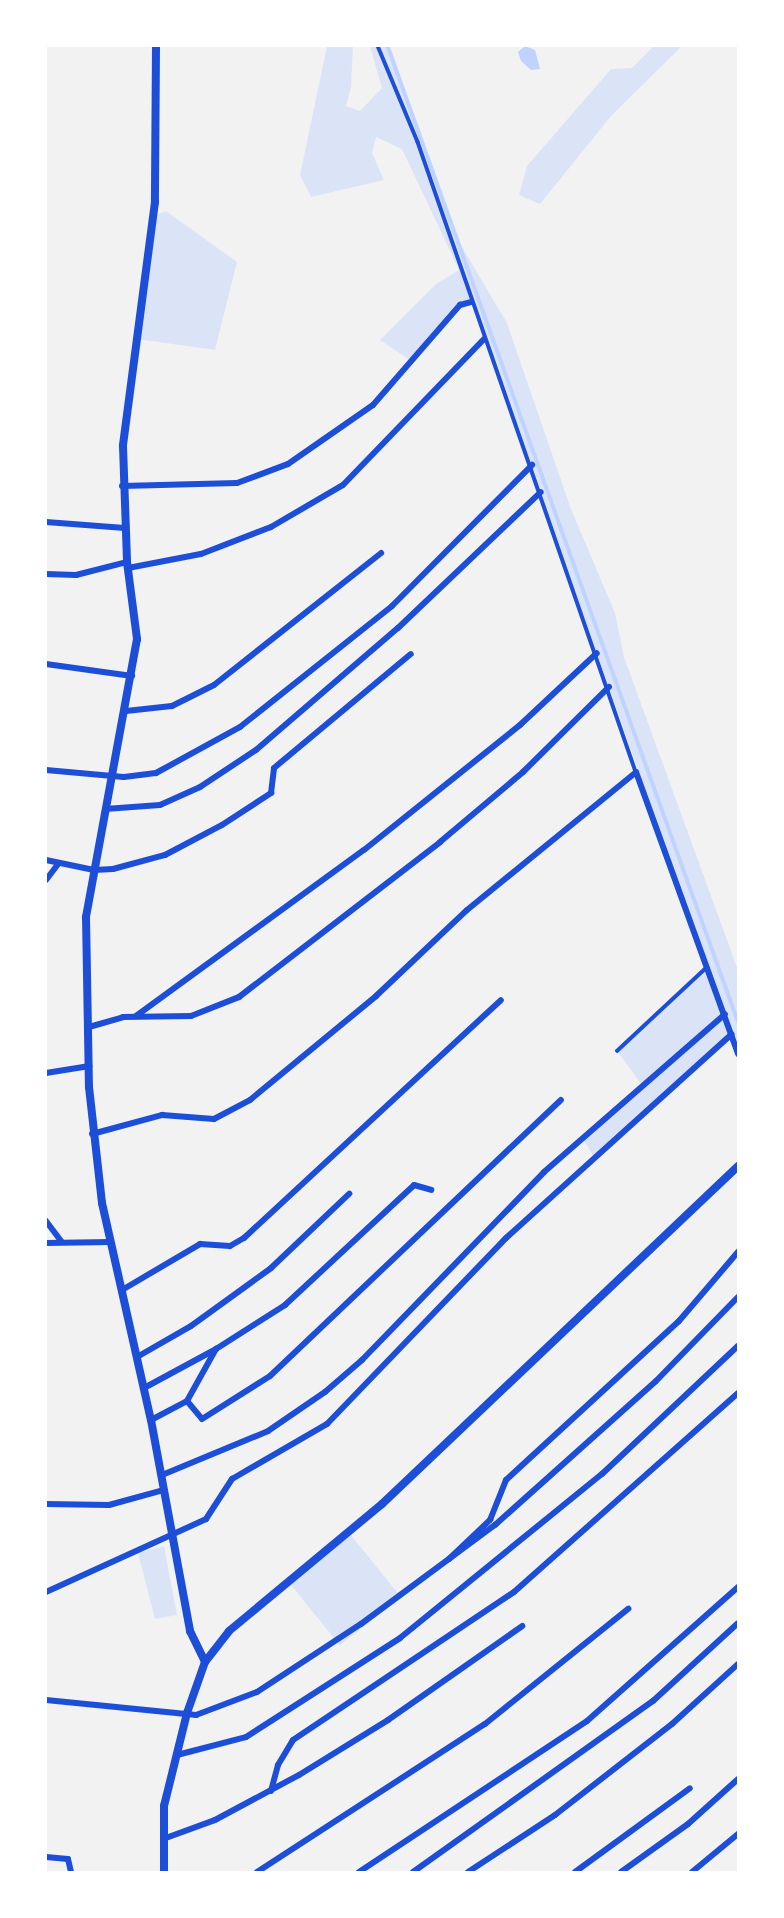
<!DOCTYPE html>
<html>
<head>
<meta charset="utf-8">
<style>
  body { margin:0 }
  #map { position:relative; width:784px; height:1918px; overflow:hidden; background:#f2f2f2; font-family:"Nunito Sans",sans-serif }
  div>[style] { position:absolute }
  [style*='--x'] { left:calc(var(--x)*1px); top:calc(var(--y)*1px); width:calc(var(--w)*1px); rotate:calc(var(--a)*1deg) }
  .green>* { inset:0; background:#dbe4f7; transform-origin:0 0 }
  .water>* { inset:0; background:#bfd3fe }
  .stream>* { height:3.5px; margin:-1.75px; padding:0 1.75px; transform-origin:1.75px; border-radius:1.75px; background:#bfd3fe }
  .service>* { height:3.5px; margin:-1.75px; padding:0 1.75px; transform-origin:1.75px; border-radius:1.75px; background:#1d4ed8 }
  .minor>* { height:6px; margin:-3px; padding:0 3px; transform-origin:3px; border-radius:3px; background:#1d4ed8 }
  .tertiary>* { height:8px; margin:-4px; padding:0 4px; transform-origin:4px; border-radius:4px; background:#1d4ed8 }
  span { translate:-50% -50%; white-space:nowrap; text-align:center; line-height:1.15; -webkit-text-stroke:7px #fff; paint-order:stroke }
  .frame { position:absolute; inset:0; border:47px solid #fff; pointer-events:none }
</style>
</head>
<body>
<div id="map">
  <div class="green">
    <div style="clip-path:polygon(327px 46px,353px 46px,351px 87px,346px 106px,360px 111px,382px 88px,370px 46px,388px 46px,459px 242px,507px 323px,571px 509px,615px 613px,624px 657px,738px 970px,738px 1054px,732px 1035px,595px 1159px,583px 1139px,642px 1085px,617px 1051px,708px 965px,471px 302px,460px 305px,411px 361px,380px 340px,436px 284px,459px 270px,402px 149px,376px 137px,372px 153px,384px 180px,311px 197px,300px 175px)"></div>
    <div style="clip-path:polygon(654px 46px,682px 46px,611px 116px,540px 204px,519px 195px,527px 166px,611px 69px,632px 68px)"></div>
    <div style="clip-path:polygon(166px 211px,237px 262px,215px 350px,137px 339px,154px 216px)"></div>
    <div style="left:350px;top:1534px;width:80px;height:78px;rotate:51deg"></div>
    <div style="clip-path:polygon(164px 1546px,177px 1615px,155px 1619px,138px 1553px)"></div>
  </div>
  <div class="water">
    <div style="clip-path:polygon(525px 46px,535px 50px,540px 69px,531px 70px,521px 61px,518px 52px)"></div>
  </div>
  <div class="stream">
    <div style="--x:388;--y:46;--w:1036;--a:70.25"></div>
  </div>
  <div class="service">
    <div style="--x:378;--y:46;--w:104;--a:67.4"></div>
    <div style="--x:418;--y:142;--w:667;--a:70.91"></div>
    <div style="--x:617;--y:1051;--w:123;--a:-43"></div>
  </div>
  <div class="minor">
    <div style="--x:122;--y:486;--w:115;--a:-1.5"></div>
    <div style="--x:237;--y:483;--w:54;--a:-20.4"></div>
    <div style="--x:288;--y:464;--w:103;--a:-34.8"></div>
    <div style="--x:373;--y:405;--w:133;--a:-49"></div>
    <div style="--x:460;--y:305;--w:11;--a:-15"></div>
    <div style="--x:46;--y:522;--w:79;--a:4.3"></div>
    <div style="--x:128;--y:568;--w:74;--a:-10.9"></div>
    <div style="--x:201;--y:554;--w:75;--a:-21.1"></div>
    <div style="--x:271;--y:527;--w:83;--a:-30.3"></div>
    <div style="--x:343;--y:485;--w:203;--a:-46"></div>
    <div style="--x:46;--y:574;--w:30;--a:2"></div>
    <div style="--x:76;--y:575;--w:53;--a:-14.3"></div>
    <div style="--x:46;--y:664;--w:87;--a:7.9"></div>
    <div style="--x:126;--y:711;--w:46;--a:-6.2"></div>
    <div style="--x:172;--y:706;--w:47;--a:-26.6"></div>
    <div style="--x:214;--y:685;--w:213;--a:-38.3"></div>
    <div style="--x:46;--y:770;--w:78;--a:5.1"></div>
    <div style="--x:124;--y:777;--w:32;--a:-7"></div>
    <div style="--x:156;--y:773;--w:96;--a:-28.7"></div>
    <div style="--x:240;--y:727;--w:194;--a:-38.5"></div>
    <div style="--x:392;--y:606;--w:199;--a:-45.2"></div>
    <div style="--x:105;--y:809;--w:55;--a:-4.2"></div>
    <div style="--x:160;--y:805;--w:44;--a:-24.2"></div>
    <div style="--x:200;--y:787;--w:67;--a:-33.5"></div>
    <div style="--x:256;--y:750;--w:187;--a:-40.7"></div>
    <div style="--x:398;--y:628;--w:197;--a:-43.6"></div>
    <div style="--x:46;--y:860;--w:49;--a:11.8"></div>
    <div style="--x:94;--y:870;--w:19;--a:-3"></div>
    <div style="--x:113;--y:869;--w:54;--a:-15.1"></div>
    <div style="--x:165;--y:855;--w:64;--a:-27.8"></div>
    <div style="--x:222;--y:825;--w:59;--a:-33.1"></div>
    <div style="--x:271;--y:793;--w:25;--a:-83"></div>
    <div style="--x:274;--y:768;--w:178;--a:-39.8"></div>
    <div style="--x:46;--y:880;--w:21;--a:-53"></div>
    <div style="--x:136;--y:1016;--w:282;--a:-36.1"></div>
    <div style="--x:364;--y:850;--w:200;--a:-38.7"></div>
    <div style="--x:520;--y:725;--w:105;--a:-43.1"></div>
    <div style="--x:89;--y:1027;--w:35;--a:-16"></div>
    <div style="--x:123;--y:1017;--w:68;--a:-0.8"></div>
    <div style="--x:191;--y:1016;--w:52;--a:-21.6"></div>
    <div style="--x:239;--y:997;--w:254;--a:-37.6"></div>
    <div style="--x:440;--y:842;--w:109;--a:-40.1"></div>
    <div style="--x:523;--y:772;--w:121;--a:-44.7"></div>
    <div style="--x:46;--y:1073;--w:44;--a:-9.2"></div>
    <div style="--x:92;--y:1134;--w:73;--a:-15.2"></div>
    <div style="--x:162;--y:1115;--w:52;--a:4.4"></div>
    <div style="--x:214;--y:1119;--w:41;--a:-27.8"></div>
    <div style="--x:250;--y:1100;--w:163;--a:-39.5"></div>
    <div style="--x:376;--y:996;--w:125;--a:-43.4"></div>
    <div style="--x:467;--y:910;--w:218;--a:-39.2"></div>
    <div style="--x:636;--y:772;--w:300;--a:70.1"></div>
    <div style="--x:46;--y:1221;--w:25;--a:53"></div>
    <div style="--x:46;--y:1243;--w:64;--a:-0.9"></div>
    <div style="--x:122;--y:1290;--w:91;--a:-30.5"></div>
    <div style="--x:200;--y:1244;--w:30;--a:4"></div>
    <div style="--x:230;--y:1246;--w:16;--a:-30"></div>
    <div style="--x:244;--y:1238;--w:350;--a:-42.8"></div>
    <div style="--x:137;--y:1357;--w:62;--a:-29.9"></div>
    <div style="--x:191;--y:1326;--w:99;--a:-35.9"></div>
    <div style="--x:271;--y:1268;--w:108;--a:-43.5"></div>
    <div style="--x:144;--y:1388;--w:82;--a:-28.4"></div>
    <div style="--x:187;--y:1401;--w:23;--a:50"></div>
    <div style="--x:202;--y:1419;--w:80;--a:-32.3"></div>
    <div style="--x:270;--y:1376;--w:401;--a:-43.5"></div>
    <div style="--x:151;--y:1420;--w:41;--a:-27.8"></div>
    <div style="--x:187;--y:1401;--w:60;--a:-60.9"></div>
    <div style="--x:216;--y:1349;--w:82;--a:-32.5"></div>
    <div style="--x:285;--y:1305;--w:176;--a:-42.9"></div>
    <div style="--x:414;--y:1185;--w:18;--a:16"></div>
    <div style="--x:162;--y:1475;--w:115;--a:-22.5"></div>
    <div style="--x:268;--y:1431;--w:69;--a:-34.4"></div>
    <div style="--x:325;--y:1392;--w:49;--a:-40.9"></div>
    <div style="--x:362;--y:1360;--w:262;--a:-45.9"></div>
    <div style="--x:544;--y:1172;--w:240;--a:-41.1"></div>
    <div style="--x:46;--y:1504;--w:63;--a:0.9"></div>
    <div style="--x:109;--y:1505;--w:57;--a:-15.3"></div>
    <div style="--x:449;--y:1559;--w:57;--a:-43.6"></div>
    <div style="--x:490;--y:1520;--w:43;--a:-68.2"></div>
    <div style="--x:506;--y:1480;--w:235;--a:-42.6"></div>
    <div style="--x:679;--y:1321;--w:91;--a:-49.5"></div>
    <div style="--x:46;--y:1592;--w:176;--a:-24.5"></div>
    <div style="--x:206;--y:1519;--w:48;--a:-57"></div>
    <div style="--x:232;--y:1479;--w:110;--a:-30.1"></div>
    <div style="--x:327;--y:1424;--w:258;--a:-46.1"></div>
    <div style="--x:506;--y:1238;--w:304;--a:-42.1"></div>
    <div style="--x:46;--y:1700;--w:151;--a:5.7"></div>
    <div style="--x:196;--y:1715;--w:65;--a:-20.7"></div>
    <div style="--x:257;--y:1692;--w:124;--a:-33.2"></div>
    <div style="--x:361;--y:1624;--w:167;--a:-36.5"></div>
    <div style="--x:495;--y:1525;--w:216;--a:-41.8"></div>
    <div style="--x:656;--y:1381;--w:117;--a:-45.7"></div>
    <div style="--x:177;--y:1755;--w:71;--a:-14.6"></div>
    <div style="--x:246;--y:1737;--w:183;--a:-32.7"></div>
    <div style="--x:400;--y:1638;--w:260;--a:-39.1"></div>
    <div style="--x:602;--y:1474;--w:187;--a:-43.3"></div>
    <div style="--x:271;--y:1791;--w:27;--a:-75"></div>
    <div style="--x:278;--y:1765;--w:29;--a:-59"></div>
    <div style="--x:293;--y:1740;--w:266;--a:-33.8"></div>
    <div style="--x:514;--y:1592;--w:300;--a:-41.6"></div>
    <div style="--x:163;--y:1839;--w:55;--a:-20.1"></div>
    <div style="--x:215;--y:1820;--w:95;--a:-28.2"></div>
    <div style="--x:299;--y:1775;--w:105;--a:-31.7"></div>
    <div style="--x:388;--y:1720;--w:164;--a:-35"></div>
    <div style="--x:46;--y:1857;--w:22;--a:5"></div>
    <div style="--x:68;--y:1859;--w:13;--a:77"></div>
    <div style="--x:257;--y:1872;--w:272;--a:-33"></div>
    <div style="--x:485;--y:1724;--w:184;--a:-38.8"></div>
    <div style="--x:359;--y:1872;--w:273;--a:-33.5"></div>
    <div style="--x:587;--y:1721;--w:202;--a:-41.6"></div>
    <div style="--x:413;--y:1872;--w:295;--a:-35.5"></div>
    <div style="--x:653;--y:1701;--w:115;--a:-42.5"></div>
    <div style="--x:468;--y:1872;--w:104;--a:-33.2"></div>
    <div style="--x:555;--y:1815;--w:148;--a:-37.9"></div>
    <div style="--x:672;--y:1724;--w:89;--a:-42.3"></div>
    <div style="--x:575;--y:1872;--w:142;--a:-36.1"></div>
    <div style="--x:621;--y:1872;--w:82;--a:-35.6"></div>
    <div style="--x:688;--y:1824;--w:67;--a:-42"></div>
    <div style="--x:692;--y:1872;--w:60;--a:-39.6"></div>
  </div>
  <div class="tertiary">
    <div style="--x:156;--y:46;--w:156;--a:90.4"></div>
    <div style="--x:155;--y:202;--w:246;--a:97.5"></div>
    <div style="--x:123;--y:446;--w:116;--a:88"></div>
    <div style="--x:127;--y:562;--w:78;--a:82.6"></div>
    <div style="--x:137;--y:639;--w:283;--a:100.4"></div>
    <div style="--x:86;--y:917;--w:170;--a:89"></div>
    <div style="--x:89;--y:1087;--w:117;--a:83.6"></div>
    <div style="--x:102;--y:1203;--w:222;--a:77.3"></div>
    <div style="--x:151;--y:1420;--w:215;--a:79.5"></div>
    <div style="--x:190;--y:1631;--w:34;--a:64"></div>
    <div style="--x:164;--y:1872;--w:66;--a:-90"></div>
    <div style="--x:164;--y:1806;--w:96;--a:-76.1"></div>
    <div style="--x:187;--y:1713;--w:54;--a:-70.6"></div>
    <div style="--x:205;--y:1662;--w:39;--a:-52"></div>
    <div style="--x:229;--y:1631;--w:199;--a:-39.7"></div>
    <div style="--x:382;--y:1504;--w:491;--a:-43.5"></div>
  </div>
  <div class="frame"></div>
</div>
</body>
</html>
